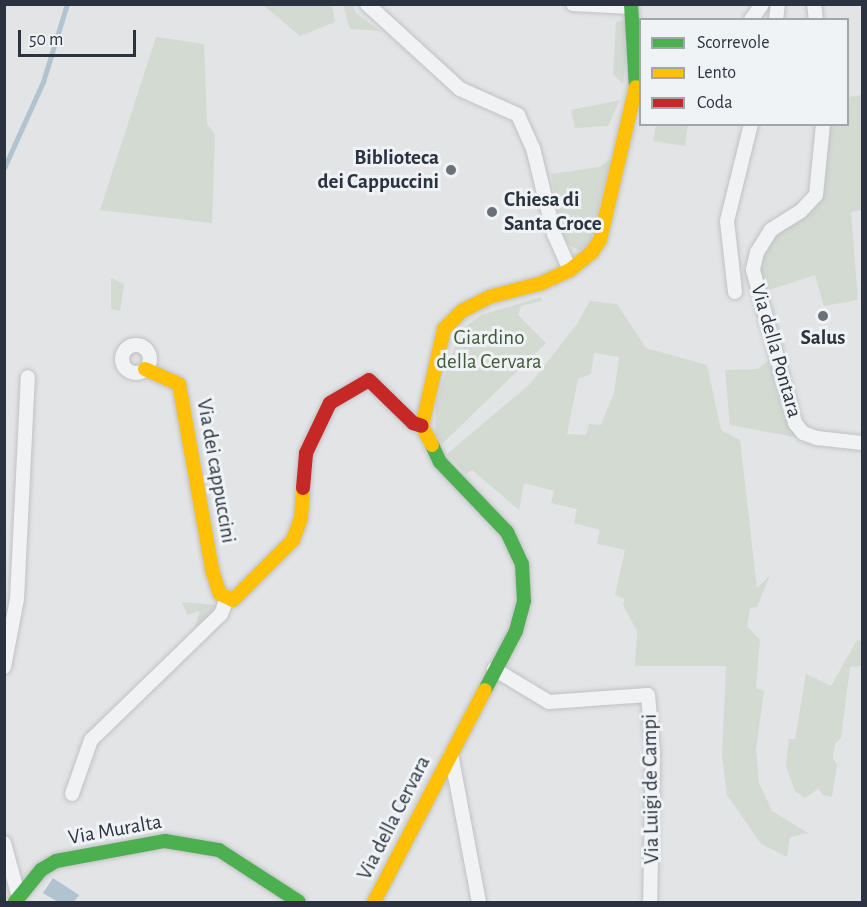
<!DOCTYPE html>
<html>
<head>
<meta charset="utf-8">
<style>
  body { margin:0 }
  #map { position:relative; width:867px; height:907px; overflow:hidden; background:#e2e4e6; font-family:"Alegreya Sans",sans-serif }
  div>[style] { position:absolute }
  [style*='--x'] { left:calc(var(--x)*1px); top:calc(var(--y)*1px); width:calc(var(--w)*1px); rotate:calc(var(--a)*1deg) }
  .green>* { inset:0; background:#d3dad2 }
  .water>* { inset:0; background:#b2c3d0 }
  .stream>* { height:4.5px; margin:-2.25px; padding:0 2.25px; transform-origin:2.25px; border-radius:2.25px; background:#b2c3d0 }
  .roads { filter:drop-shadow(0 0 2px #c0c2c4) drop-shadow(0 0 2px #c0c2c4) }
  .street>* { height:14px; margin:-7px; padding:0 7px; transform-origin:7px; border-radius:7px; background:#f1f2f4 }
  .street>.ring { margin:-7px; padding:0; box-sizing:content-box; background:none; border:14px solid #f1f2f4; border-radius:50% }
  .fast>* { height:14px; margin:-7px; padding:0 7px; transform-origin:7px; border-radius:7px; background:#4caf50 }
  .slow>* { height:14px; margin:-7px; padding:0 7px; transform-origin:7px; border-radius:7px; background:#ffc107 }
  .jam>* { height:14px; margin:-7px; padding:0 7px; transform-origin:7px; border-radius:7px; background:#c62828 }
  .dots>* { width:16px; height:16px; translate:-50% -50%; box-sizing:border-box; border:3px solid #f0f3f6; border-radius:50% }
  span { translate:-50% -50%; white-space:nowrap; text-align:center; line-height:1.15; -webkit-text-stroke:6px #f0f3f6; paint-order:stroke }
  .poi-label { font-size:21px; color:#2a333f; font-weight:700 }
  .right { translate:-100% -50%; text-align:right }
  .left { translate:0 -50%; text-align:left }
  .park-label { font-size:21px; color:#415a38 }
  .street-label { font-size:21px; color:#2a333f }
  .frame { position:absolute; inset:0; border:6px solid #2a333f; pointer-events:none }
  .legend { position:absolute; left:639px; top:18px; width:210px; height:108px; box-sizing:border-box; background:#f0f3f6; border:2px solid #a1a6ad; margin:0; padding:8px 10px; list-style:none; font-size:18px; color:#2a333f }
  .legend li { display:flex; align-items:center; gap:12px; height:30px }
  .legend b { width:30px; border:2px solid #a1a6ad }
  .scale { position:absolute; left:18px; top:30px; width:118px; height:27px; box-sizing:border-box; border:3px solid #2a333f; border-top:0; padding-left:8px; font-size:18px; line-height:21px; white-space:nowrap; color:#2a333f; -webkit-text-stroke:4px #f0f3f6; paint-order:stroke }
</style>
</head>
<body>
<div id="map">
  <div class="green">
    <div style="clip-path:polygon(263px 5px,332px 5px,335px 22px,300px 36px)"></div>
    <div style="clip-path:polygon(343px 5px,353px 5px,356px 13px,380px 31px,350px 29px)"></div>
    <div style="clip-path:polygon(625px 20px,626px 62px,623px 84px,613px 74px,616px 22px)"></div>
    <div style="clip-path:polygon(156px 37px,204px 44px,207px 124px,215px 134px,212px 223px,100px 210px)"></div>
    <div style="clip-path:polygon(862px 95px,862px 210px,851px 212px,858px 300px,824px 306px,815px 275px,763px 292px,760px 266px,764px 250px,779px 230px,801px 220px,817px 202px,826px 125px,848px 124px,848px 97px)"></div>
    <div style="clip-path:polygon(620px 100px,608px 126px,575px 128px,571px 110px)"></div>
    <div style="clip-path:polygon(656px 124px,688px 125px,685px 146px,653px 141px)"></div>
    <div style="clip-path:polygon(611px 159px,589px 249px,578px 250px,569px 245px,562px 234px,551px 174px,599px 167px)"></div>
    <div style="clip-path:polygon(111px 278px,124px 284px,120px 311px,111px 309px)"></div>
    <div style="clip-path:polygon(542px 297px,541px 301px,521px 306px,518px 315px,546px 343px,442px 444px,435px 435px,436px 402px,460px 331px,481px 315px)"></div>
    <div style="clip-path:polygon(evenodd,590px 301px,617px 304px,646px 348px,707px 365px,721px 430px,740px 440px,757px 588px,770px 575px,757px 607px,750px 608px,747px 626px,760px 640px,756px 688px,764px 691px,756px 750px,759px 783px,772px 811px,808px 833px,790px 837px,787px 857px,761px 844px,727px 795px,722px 756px,726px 666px,635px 666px,637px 631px,623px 605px,625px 599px,615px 595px,625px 550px,597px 544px,600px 530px,574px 523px,577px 509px,551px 503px,554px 491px,524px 483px,519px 510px,472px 470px,466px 474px,447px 454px,530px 384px,577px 324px,590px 301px,594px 353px,619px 357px,614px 393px,601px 425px,589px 424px,586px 435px,567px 434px,578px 379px,591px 374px,594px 353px)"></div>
    <div style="clip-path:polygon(770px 360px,781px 407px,788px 424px,800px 438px,730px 425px,725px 370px,757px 369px)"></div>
    <div style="clip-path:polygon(182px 602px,216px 605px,216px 613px,195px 627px,200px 611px,187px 615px)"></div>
    <div style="clip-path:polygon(857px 640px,862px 641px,862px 666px,850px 667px,841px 738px,835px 744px,833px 758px,837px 765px,832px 797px,823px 795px,818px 789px,805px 798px,795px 791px,786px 766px,789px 739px,795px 739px,806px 674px,831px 686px)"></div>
  </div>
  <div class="water">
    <div style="clip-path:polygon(53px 878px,79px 895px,74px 902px,58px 902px,43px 893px)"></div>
  </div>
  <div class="stream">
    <div style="--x:4;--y:168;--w:94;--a:-65.6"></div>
    <div style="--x:43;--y:82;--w:82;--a:-72.9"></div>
  </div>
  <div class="roads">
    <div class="street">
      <div style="--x:367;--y:4;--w:126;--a:42.4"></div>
      <div style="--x:460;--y:89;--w:64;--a:24.1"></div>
      <div style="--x:518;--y:115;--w:36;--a:66"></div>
      <div style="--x:533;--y:148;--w:89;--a:76.3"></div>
      <div style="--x:554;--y:234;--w:39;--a:66"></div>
      <div style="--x:573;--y:4;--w:58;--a:3"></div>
      <div style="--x:814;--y:4;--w:16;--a:83"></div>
      <div style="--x:751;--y:20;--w:19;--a:-55"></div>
      <div style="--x:776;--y:20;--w:16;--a:-83"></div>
      <div style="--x:823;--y:124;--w:71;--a:95.6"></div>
      <div style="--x:816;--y:195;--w:22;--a:133"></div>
      <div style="--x:801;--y:211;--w:36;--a:148"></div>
      <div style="--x:771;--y:230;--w:26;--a:122"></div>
      <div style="--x:757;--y:252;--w:18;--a:103"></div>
      <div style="--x:753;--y:270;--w:159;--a:74.6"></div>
      <div style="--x:795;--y:423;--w:13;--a:51"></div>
      <div style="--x:803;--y:433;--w:15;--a:20"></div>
      <div style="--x:817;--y:438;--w:45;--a:6.3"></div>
      <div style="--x:735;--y:292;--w:71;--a:-96.4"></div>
      <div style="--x:727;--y:221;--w:100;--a:-76.1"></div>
      <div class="ring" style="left:122px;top:345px;width:14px;height:14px"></div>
      <div style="--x:4;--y:667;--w:69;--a:-79.2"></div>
      <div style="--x:17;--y:599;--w:222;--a:-87.2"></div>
      <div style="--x:494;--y:669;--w:64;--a:31"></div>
      <div style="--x:549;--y:702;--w:99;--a:-4"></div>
      <div style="--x:648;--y:695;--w:57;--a:85"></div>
      <div style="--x:653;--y:752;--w:150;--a:91.1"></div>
      <div style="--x:451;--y:754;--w:151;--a:79.3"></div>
      <div style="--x:72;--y:794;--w:57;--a:-70.6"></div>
      <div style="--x:91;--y:740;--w:181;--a:-44.1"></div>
      <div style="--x:221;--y:614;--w:17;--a:-69"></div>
      <div style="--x:4;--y:843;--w:57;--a:74.7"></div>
    </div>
    <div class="fast">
      <div style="--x:631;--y:4;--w:83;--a:86.6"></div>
      <div style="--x:432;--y:445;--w:19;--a:65"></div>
      <div style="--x:440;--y:462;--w:97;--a:46.3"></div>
      <div style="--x:507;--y:532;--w:35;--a:65"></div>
      <div style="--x:522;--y:564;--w:37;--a:87"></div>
      <div style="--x:524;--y:601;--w:31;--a:105"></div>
      <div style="--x:516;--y:631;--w:67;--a:117.7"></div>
      <div style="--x:15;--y:902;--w:41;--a:-50.9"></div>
      <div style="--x:41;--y:870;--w:17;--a:-31"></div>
      <div style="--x:56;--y:861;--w:111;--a:-10.4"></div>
      <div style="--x:165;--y:841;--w:55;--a:9.5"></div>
      <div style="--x:219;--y:850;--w:95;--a:33"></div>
    </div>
    <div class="slow">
      <div style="--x:145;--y:369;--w:37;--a:24"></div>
      <div style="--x:179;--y:384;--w:189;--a:79.9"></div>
      <div style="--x:212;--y:570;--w:25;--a:72"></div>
      <div style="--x:220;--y:594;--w:14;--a:25"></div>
      <div style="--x:233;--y:600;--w:85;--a:-45"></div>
      <div style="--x:293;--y:540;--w:23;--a:-70"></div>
      <div style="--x:301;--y:518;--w:30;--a:-86"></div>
      <div style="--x:432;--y:445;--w:21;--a:-118"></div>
      <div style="--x:422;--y:426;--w:99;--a:-77.2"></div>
      <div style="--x:444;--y:329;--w:25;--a:-45"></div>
      <div style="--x:462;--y:311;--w:30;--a:-27"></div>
      <div style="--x:489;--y:297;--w:55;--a:-14.8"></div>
      <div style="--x:542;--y:283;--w:31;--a:-25"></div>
      <div style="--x:570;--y:270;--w:28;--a:-39"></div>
      <div style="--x:592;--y:252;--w:14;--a:-56"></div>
      <div style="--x:600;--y:240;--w:157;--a:-76.8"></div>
      <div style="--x:374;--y:902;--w:239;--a:-62.4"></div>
    </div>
    <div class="jam">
      <div style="--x:303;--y:488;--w:35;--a:-85"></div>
      <div style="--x:306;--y:453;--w:55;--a:-64.4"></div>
      <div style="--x:330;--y:403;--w:45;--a:-30.5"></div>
      <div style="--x:369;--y:380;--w:62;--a:44.3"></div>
      <div style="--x:413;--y:423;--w:9;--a:18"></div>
    </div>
  </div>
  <div class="dots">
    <div style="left:451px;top:170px;background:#6a7179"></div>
    <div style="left:492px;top:212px;background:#6a7179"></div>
    <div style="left:823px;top:316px;background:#6a7179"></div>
  </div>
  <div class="poi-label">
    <span class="right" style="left:439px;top:170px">Biblioteca<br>dei Cappuccini</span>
    <span class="left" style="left:504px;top:212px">Chiesa di<br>Santa Croce</span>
    <span style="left:823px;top:338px">Salus</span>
  </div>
  <div class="park-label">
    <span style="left:489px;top:350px">Giardino<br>della Cervara</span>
  </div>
  <div class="street-label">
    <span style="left:776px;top:351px;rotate:74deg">Via della Pontara</span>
    <span style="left:216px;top:471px;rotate:80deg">Via dei cappuccini</span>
    <span style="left:651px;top:789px;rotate:-91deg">Via Luigi de Campi</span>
    <span style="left:394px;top:818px;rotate:-63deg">Via della Cervara</span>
    <span style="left:115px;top:830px;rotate:-10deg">Via Muralta</span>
  </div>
  <div class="frame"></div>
  <ul class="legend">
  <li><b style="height:8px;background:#4caf50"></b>Scorrevole</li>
  <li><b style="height:8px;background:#ffc107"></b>Lento</li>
  <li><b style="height:8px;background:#c62828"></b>Coda</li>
  </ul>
  <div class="scale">50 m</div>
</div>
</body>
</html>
